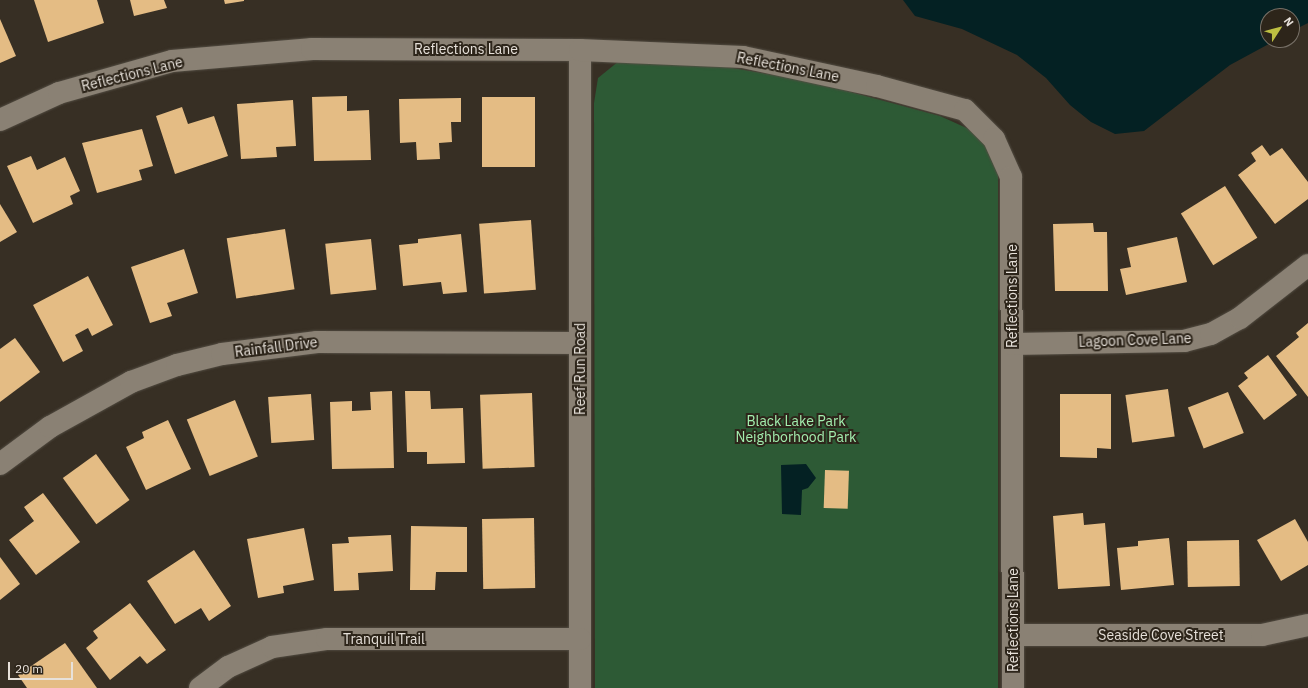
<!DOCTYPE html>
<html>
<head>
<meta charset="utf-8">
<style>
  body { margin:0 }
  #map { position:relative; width:1308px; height:688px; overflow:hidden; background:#372f24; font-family:"IBM Plex Sans",sans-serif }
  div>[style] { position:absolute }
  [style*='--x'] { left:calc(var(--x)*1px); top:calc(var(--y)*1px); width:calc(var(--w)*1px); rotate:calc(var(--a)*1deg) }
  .green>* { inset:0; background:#2d5a35 }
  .water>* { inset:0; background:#042123 }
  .building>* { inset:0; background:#e4bc84; transform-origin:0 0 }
  .roads { filter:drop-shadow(0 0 1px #524c42) drop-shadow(0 0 1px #524c42) }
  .street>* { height:22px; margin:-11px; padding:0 11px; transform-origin:11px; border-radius:11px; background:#8a8174 }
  span { translate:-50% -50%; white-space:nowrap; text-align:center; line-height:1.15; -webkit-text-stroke:4px #2d251a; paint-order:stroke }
  .street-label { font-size:14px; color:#e7e1da }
  .park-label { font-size:14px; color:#a3efaf }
  .north { position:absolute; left:1260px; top:8px; width:40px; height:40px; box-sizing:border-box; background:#2d251a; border:1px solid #777067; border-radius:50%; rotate:54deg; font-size:11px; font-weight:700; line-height:16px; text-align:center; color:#e7e1da }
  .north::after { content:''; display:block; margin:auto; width:14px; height:18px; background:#bebf42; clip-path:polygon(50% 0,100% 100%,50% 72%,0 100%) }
  .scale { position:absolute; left:8px; top:662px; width:65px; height:18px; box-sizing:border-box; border:2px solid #e7e1da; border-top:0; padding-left:5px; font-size:12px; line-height:14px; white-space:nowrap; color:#e7e1da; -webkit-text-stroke:3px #2d251a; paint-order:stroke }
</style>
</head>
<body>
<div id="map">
  <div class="green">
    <div style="clip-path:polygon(619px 61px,708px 64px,810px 81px,940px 116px,971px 130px,987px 145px,998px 169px,998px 688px,595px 688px,594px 103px,598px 78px)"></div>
  </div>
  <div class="water">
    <div style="clip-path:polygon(903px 0,1308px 0,1308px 23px,1292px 31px,1292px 16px,1268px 16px,1268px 40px,1276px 40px,1230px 65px,1144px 131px,1115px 134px,1091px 122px,1070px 105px,1046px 78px,1017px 55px,962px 29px,915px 16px)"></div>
    <div style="clip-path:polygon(806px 464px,816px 478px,808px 488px,802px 490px,801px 515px,782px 514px,781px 465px)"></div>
  </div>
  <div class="building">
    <div style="clip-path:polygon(34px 0,97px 0,104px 23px,48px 42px)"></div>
    <div style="clip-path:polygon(130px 0,164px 0,167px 8px,134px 16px)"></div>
    <div style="clip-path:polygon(224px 0,244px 0,244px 1px,225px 4px)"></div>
    <div style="clip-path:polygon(0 19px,16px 56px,0 63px)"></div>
    <div style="clip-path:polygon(347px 96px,347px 111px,369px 110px,371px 160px,314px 161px,312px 97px)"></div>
    <div style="left:482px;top:97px;width:53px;height:70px"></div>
    <div style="clip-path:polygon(461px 98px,461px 122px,451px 122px,452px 142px,439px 143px,440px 159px,417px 160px,416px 142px,400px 143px,399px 99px)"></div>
    <div style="clip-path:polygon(293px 100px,296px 146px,276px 147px,277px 157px,241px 159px,237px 104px)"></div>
    <div style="clip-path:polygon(182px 107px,188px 124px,214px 116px,228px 156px,175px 174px,156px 116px)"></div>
    <div style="clip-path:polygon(142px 129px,153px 166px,139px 170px,142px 180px,97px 193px,82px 143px)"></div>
    <div style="clip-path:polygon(1262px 145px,1270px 156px,1282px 148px,1308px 182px,1308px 199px,1275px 224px,1238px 175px,1256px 161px,1251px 153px)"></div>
    <div style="clip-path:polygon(31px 156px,37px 170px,65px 157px,80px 191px,70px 196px,73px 204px,33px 223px,7px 166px)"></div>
    <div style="left:1225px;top:186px;width:61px;height:52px;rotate:58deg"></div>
    <div style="clip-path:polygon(0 204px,17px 232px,0 242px)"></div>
    <div style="left:531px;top:220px;width:70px;height:52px;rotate:86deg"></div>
    <div style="clip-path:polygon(1093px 223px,1094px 232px,1107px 232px,1108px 291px,1055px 291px,1053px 224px)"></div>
    <div style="left:285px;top:229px;width:61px;height:59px;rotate:81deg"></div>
    <div style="clip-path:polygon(461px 234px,467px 292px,443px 294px,441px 282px,403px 286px,399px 245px,418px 243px,418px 239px)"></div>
    <div style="clip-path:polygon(1177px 237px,1187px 282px,1126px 295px,1120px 269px,1131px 267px,1127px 248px)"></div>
    <div style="left:371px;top:239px;width:51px;height:46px;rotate:84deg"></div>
    <div style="clip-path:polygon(184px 249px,198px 293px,167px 303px,172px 316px,150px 323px,131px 267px)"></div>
    <div style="clip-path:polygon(88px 276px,113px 325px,92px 336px,88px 328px,75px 335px,83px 351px,63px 362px,33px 305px)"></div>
    <div style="clip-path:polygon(1308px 323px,1308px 397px,1276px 356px,1299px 337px,1296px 333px)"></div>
    <div style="clip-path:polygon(15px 338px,40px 372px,0 402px,0 349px)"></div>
    <div style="clip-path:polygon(1268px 355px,1297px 395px,1264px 420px,1238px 386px,1248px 378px,1244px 373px)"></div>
    <div style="left:1168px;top:389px;width:48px;height:43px;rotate:82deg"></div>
    <div style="clip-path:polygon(392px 391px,394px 468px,332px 469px,330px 402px,352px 401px,352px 411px,371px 410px,370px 392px)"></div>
    <div style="clip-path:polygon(405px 391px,430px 391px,431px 409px,463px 408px,465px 463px,427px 464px,427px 452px,407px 452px)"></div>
    <div style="left:1228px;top:392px;width:44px;height:43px;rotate:69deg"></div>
    <div style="left:532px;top:393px;width:74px;height:52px;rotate:88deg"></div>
    <div style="left:311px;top:394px;width:46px;height:43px;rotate:86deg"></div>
    <div style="clip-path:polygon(1060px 394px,1111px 394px,1111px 449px,1097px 448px,1097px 458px,1060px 457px)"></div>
    <div style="left:235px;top:400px;width:61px;height:52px;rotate:68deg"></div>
    <div style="clip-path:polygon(168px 420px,191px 469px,146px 490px,126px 447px,144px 438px,142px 432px)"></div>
    <div style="left:96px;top:454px;width:57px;height:41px;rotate:54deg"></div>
    <div style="left:825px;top:470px;width:24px;height:38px;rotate:2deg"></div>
    <div style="clip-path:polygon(43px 493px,80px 542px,36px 575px,9px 540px,34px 521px,24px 507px)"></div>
    <div style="clip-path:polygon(1083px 513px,1084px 525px,1105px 523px,1110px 586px,1058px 589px,1053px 516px)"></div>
    <div style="left:534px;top:518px;width:70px;height:52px;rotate:89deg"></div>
    <div style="clip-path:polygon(1295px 519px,1308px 542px,1308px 565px,1281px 581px,1257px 540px)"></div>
    <div style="clip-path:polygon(411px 526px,467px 527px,467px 572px,436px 572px,435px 590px,410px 590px)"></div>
    <div style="clip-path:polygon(304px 528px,314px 580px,283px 586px,284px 593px,258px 598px,247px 539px)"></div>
    <div style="clip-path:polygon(391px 535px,393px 571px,358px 573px,359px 590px,334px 591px,332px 544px,349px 543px,348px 537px)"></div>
    <div style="clip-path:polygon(1169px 538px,1174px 585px,1121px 590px,1117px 548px,1138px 546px,1138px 541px)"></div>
    <div style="left:1239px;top:540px;width:46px;height:52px;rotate:89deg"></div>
    <div style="clip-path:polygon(194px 550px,231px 606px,209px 621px,201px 608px,175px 624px,147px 581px)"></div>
    <div style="clip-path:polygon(0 557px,20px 584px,0 600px)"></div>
    <div style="clip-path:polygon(130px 603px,166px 650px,147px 664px,140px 656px,110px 680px,86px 648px,98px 638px,93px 631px)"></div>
    <div style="clip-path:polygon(65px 643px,97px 688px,27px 688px,18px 675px)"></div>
  </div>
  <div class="roads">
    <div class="street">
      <div style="--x:580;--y:50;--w:638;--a:90"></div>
      <div style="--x:0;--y:120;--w:65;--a:-24.6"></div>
      <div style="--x:59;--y:93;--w:117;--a:-15.8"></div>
      <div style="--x:172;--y:61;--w:141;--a:-4.9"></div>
      <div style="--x:312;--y:49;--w:268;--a:0.2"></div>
      <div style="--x:580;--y:50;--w:163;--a:2.5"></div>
      <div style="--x:743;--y:57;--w:137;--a:12.2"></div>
      <div style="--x:877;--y:86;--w:91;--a:15.3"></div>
      <div style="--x:965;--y:110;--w:41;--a:45"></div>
      <div style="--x:994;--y:139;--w:42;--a:65.9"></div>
      <div style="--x:1011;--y:177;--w:511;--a:89.78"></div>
      <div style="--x:1012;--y:344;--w:172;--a:-1"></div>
      <div style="--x:1184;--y:341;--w:28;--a:-15"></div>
      <div style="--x:1211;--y:334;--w:33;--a:-29"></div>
      <div style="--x:1240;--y:318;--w:86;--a:-37.9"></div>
      <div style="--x:0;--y:464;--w:62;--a:-36.5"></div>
      <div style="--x:50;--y:427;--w:93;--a:-29.1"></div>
      <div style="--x:131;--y:382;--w:49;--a:-20.3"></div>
      <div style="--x:177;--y:365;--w:46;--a:-13.7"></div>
      <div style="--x:222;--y:354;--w:96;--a:-7.2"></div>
      <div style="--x:317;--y:342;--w:263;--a:0.2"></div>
      <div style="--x:1013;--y:635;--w:249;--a:0"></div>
      <div style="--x:1262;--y:635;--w:47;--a:-12.3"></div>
      <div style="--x:200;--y:688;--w:35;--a:-37"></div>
      <div style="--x:228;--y:667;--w:48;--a:-24.4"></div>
      <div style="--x:272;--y:647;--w:56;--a:-8.3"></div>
      <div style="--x:327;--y:639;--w:253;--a:0"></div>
    </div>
  </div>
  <div class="street-label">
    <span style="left:466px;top:49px">Reflections Lane</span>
    <span style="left:788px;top:67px;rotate:11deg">Reflections Lane</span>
    <span style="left:132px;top:74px;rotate:-14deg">Reflections Lane</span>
    <span style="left:1012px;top:296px;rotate:-90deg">Reflections Lane</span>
    <span style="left:1135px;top:340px;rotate:-2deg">Lagoon Cove Lane</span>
    <span style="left:276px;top:347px;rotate:-7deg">Rainfall Drive</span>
    <span style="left:580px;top:369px;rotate:-90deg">Reef Run Road</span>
    <span style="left:1013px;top:620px;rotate:-90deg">Reflections Lane</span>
    <span style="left:1161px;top:635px">Seaside Cove Street</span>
    <span style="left:384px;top:639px">Tranquil Trail</span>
  </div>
  <div class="park-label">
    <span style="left:796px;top:429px">Black Lake Park<br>Neighborhood Park</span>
  </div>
  <div class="north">N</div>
  <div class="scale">20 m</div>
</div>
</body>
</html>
